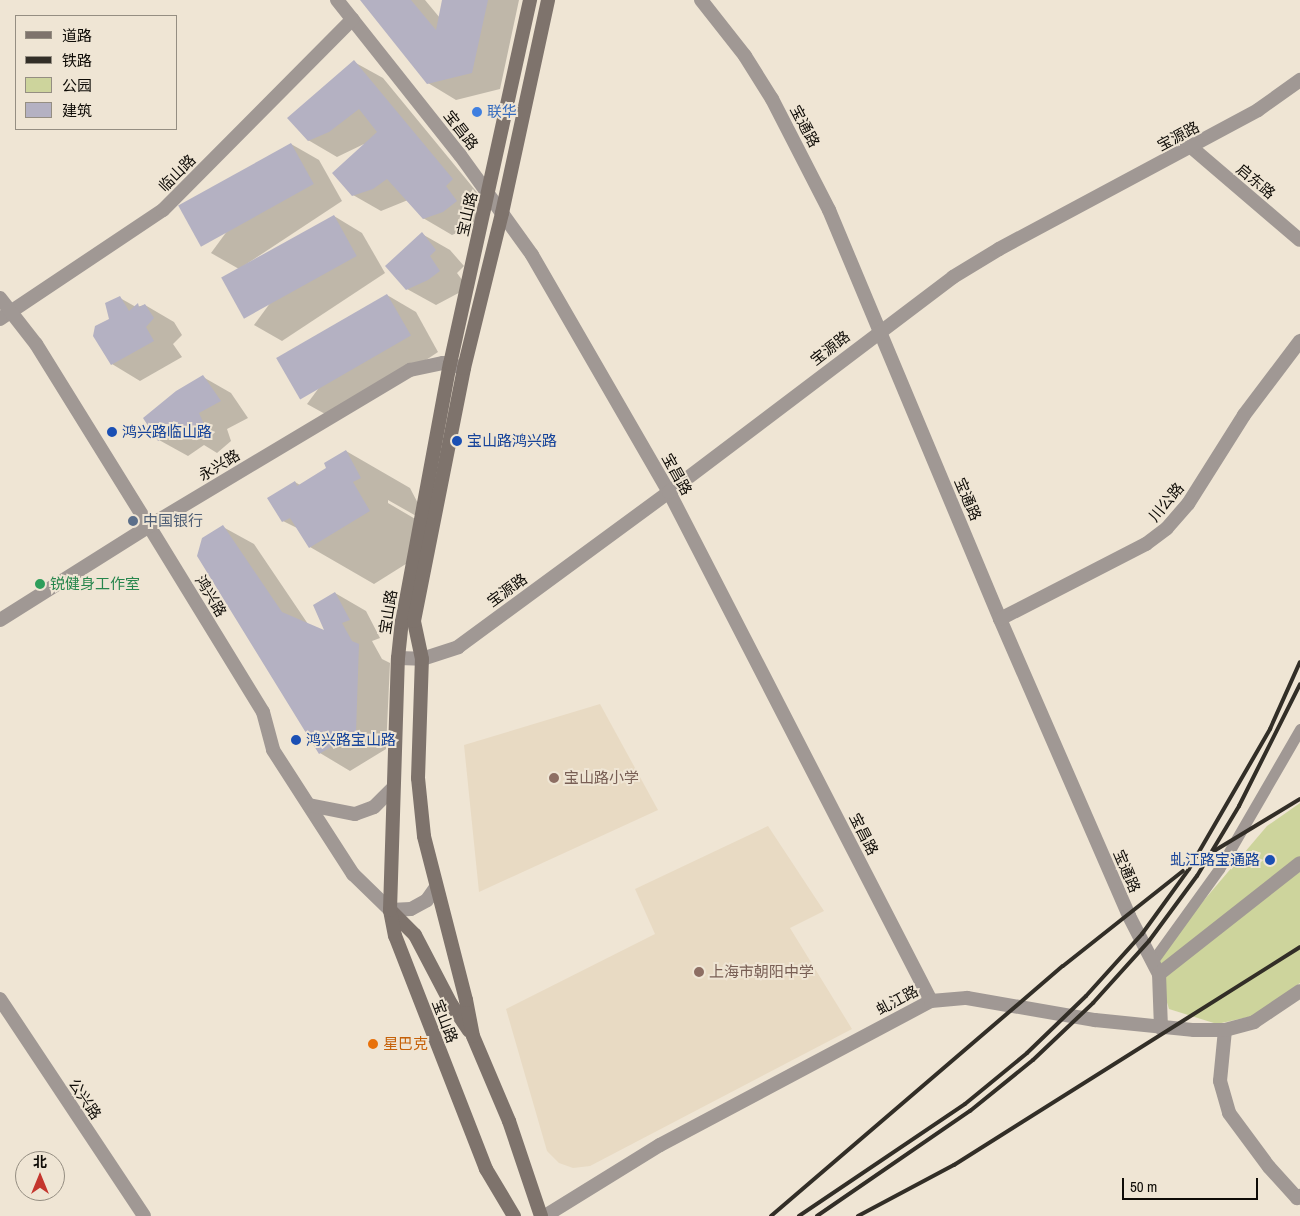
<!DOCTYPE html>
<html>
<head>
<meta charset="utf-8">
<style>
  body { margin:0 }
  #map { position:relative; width:1300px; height:1216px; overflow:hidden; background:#efe5d4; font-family:"Archivo Narrow","Noto Sans SC",sans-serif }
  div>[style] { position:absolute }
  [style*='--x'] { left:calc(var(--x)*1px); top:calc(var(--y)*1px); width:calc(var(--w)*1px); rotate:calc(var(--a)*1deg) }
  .built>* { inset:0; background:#e8dac3 }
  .green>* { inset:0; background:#cdd49c }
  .shadow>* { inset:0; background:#0003 }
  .building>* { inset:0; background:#b4b1c2; transform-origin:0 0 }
  .service>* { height:11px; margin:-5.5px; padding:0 5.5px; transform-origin:5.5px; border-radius:5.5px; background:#a09894 }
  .minor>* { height:14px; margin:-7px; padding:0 7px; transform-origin:7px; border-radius:7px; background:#a09894 }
  .tertiary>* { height:14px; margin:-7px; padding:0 7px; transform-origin:7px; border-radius:7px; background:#a09894 }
  .secondary>* { height:14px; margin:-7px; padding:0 7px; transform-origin:7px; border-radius:7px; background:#7e736c }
  .rail>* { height:4px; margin:-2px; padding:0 2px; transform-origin:2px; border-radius:2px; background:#322e27 }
  .dots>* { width:14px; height:14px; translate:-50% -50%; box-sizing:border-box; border:2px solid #efe5d4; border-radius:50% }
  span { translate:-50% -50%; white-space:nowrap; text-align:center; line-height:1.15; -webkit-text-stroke:4px #efe5d4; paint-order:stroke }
  .shop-label { font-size:15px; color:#366cbe }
  .left { translate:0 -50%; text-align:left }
  .street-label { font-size:15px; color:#0e0b06 }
  .transit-label { font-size:15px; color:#164399 }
  .right { translate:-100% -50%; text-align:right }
  .service-label { font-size:15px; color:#4e5e75 }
  .leisure-label { font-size:15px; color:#27864d }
  .education-label { font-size:15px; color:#785e54 }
  .food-label { font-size:15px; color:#c56008 }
  .legend { position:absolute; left:15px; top:15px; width:162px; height:115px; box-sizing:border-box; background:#efe5d4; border:1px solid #958e82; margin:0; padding:6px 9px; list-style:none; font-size:15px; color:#0e0b06 }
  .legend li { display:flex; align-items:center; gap:10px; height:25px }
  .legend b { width:25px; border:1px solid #958e82 }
  .north { position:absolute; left:15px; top:1151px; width:50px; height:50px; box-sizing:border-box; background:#efe5d4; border:1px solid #958e82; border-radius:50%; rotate:0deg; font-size:14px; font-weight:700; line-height:20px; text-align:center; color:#0e0b06 }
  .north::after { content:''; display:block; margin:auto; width:18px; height:22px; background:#c4362e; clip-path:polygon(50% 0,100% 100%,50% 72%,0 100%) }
  .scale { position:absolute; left:1122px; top:1178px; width:136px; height:22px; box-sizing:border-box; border:2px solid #0e0b06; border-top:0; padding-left:6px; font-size:15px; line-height:18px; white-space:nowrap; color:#0e0b06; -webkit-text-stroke:4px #efe5d4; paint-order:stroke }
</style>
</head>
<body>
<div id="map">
  <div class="built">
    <div style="clip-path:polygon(600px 704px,658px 810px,479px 892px,464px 745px)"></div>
    <div style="clip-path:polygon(768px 826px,824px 911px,790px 928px,852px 1029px,590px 1166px,573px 1168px,559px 1163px,547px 1151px,506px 1009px,655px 934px,635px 889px)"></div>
  </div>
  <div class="green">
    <div style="clip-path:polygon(1300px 803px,1300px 983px,1257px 1015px,1217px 1024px,1169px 1009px,1154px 959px,1267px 826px)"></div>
  </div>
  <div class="shadow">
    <div style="clip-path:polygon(362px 0,425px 0,440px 18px,444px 0,519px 0,500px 89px,456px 100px,428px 83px)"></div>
    <div style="clip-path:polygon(354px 62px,383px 78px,480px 196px,474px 203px,484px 217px,471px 227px,452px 235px,423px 218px,408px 200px,381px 211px,353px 195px,364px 144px,337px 157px,308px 140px)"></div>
    <div style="clip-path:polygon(291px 144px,319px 160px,342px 201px,239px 269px,211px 253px)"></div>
    <div style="clip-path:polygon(334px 216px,362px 233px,385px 273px,282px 341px,254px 325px)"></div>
    <div style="clip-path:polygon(422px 234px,450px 250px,464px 266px,457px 273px,468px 288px,436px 305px,407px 289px)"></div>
    <div style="clip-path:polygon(387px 295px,416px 312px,438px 352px,336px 420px,307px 404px)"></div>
    <div style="clip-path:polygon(120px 298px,136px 307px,145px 305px,174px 322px,182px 335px,173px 344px,182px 357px,140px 381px,112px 364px,111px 320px)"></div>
    <div style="clip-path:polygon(203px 377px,231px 393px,248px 418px,227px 429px,231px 441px,217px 453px,204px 445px,188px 456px,159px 440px)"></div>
    <div style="clip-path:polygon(346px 451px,410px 488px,424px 515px,418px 517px,388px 500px,388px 503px,417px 520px,433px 547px,374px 584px,310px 547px,299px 529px,283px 521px,295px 482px,300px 485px,328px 469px)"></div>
    <div style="clip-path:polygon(223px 527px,254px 544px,308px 624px,326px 632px,335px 593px,366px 611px,380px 638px,372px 641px,382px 659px,390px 663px,386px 749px,350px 771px,320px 753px)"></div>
  </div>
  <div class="building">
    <div style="clip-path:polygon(360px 0,411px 0,436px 30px,442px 0,488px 0,472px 73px,427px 84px)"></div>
    <div style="clip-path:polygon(354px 60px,453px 179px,446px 186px,457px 201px,443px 212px,423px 219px,387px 179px,373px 189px,352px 196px,332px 173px,377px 132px,359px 109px,329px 132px,308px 141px,287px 118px)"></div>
    <div style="left:291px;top:143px;width:47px;height:129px;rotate:61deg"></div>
    <div style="left:334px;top:215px;width:47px;height:129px;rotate:61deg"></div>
    <div style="clip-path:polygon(422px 232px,436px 250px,430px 256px,440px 271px,428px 280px,406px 290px,385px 266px)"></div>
    <div style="left:387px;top:294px;width:48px;height:128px;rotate:60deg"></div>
    <div style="clip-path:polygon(120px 296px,129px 311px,138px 303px,139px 307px,145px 304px,154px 318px,146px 327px,154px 341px,111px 365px,93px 336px,95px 326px,109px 319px,105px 303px)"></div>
    <div style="clip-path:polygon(203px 375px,221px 401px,199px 413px,204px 424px,188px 437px,180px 426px,158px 441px,143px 418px,176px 391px)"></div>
    <div style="clip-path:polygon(346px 450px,361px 478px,353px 482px,370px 511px,309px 548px,290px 518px,282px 522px,267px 498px,295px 481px,297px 486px,326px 468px,324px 463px)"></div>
    <div style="clip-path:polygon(223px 525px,282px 612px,324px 630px,313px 605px,335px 592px,350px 620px,342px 623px,352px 641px,359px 644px,356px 732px,319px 754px,197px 556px,202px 538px)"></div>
  </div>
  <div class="service">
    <div style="--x:1154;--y:959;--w:111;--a:-54.2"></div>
    <div style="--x:1219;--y:869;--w:162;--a:-59.9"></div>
  </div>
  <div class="minor">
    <div style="--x:337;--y:0;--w:198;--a:51.6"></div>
    <div style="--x:460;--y:155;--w:123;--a:54.2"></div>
    <div style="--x:532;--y:255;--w:274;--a:60"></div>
    <div style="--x:669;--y:492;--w:572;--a:62.76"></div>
    <div style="--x:701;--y:0;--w:71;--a:51.8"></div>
    <div style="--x:745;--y:56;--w:51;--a:57.9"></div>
    <div style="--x:772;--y:99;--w:125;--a:62.8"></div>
    <div style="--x:829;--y:210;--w:443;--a:67.3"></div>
    <div style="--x:1000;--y:619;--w:324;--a:66.5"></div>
    <div style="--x:1129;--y:916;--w:65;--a:62.7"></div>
    <div style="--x:1191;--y:147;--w:143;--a:40.5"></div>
    <div style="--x:0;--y:319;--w:196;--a:-33.8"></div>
    <div style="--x:163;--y:210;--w:269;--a:-45.2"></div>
    <div style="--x:1000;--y:619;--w:164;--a:-27.2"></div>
    <div style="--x:1146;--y:544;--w:26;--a:-37"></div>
    <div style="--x:1167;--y:528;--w:32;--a:-49"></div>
    <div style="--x:1188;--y:504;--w:105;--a:-57.8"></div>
    <div style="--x:1244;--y:415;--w:93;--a:-52.9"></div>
    <div style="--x:398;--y:658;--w:24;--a:2"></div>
    <div style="--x:422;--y:659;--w:38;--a:-18"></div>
    <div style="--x:458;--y:647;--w:262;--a:-36.3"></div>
    <div style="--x:669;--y:492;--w:356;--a:-37.1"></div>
    <div style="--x:953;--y:277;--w:54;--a:-31.3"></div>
    <div style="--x:999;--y:249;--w:294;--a:-28.2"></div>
    <div style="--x:1258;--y:110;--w:52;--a:-35.5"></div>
    <div style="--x:0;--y:999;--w:260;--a:56.4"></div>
    <div style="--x:1225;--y:1030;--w:51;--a:95.6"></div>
    <div style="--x:1220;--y:1081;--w:33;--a:74"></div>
    <div style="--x:1229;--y:1113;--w:67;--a:53.5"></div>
    <div style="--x:1269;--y:1167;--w:42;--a:47.9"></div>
    <div style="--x:1297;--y:1198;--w:4;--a:-34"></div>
  </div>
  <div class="tertiary">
    <div style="--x:0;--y:298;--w:58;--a:52"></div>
    <div style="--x:36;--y:344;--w:214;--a:58.2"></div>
    <div style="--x:149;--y:526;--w:218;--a:58.5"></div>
    <div style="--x:263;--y:712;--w:39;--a:75"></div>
    <div style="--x:273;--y:750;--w:148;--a:57.2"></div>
    <div style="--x:353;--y:874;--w:52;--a:44.2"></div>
    <div style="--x:390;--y:910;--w:21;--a:-3"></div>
    <div style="--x:411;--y:909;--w:18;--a:-29"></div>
    <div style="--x:427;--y:900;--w:16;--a:-55"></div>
    <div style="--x:0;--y:620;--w:176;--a:-32.2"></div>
    <div style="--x:149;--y:526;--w:304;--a:-30.9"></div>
    <div style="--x:410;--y:370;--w:34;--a:-12"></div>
    <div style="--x:443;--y:363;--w:17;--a:13"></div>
    <div style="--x:309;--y:805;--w:47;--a:11.1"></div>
    <div style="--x:355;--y:814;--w:20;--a:-20"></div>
    <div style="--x:374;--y:807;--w:27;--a:-45"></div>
    <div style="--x:1161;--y:1028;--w:54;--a:-92.1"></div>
    <div style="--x:1159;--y:974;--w:179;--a:-38.2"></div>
    <div style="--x:545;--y:1216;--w:135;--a:-31.7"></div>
    <div style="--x:660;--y:1145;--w:307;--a:-28"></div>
    <div style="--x:931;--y:1001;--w:36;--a:-5"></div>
    <div style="--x:967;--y:998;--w:130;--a:9.8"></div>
    <div style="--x:1095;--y:1020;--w:100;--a:5.8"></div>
    <div style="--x:1194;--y:1030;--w:31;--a:0"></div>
    <div style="--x:1225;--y:1030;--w:30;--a:-15"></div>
    <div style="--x:1254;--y:1022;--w:55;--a:-34"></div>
  </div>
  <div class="secondary">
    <div style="--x:390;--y:910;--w:35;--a:45"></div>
    <div style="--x:415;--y:935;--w:78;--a:62.4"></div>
    <div style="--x:451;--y:1004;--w:32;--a:56"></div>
    <div style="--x:514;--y:1216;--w:55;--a:-120.8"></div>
    <div style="--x:486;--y:1169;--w:250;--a:-111.3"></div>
    <div style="--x:395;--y:936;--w:26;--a:-101"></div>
    <div style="--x:390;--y:910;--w:252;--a:-88.2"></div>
    <div style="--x:398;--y:658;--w:36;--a:-84"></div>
    <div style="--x:402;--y:622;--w:262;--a:-79.5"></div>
    <div style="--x:450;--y:364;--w:373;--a:-77.6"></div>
    <div style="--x:541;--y:1216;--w:100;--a:-108.6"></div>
    <div style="--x:509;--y:1121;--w:92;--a:-113"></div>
    <div style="--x:473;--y:1036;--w:37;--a:-101"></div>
    <div style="--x:466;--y:1000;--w:169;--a:-104.4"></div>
    <div style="--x:424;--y:836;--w:58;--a:-95.9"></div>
    <div style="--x:418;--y:778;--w:119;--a:-88.1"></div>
    <div style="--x:422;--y:659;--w:39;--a:-102"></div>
    <div style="--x:414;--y:621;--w:258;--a:-78.8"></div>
    <div style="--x:464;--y:368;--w:160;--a:-76.2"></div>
    <div style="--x:502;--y:213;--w:218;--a:-77.8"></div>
  </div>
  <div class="rail">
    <div style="--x:1214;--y:851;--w:100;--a:-31.2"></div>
    <div style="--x:771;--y:1216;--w:384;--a:-40.6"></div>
    <div style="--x:1063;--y:966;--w:153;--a:-38.4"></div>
    <div style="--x:799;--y:1216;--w:200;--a:-34"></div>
    <div style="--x:965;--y:1104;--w:80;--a:-39.4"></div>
    <div style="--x:1027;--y:1053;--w:82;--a:-44"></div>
    <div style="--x:1086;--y:996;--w:84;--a:-47.9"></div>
    <div style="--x:1142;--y:934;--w:80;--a:-54.1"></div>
    <div style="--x:1189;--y:869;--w:162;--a:-59.9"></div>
    <div style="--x:1270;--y:729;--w:73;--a:-65.9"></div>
    <div style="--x:817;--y:1216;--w:186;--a:-34.5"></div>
    <div style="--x:970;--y:1111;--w:81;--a:-39"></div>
    <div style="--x:1033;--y:1060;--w:83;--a:-43.5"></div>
    <div style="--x:1093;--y:1003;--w:84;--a:-47.9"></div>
    <div style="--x:1149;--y:941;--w:81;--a:-53.6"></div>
    <div style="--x:1197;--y:876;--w:82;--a:-59"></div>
    <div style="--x:1239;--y:806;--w:136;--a:-63.4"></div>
    <div style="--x:858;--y:1216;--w:109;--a:-28"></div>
    <div style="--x:954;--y:1165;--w:409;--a:-32.2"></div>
  </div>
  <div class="dots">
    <div style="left:477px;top:112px;background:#3f7fe0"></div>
    <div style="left:112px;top:432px;background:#1a4fb4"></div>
    <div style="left:457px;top:441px;background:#1a4fb4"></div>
    <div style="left:133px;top:521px;background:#5c6f8a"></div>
    <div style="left:40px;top:584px;background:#2e9e5b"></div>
    <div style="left:296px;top:740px;background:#1a4fb4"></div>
    <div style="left:554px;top:778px;background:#8d6e63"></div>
    <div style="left:1270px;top:860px;background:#1a4fb4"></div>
    <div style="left:699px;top:972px;background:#8d6e63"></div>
    <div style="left:373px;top:1044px;background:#e8710a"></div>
  </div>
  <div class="shop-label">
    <span class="left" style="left:487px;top:112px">联华</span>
  </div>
  <div class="street-label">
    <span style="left:805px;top:126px;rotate:62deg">宝通路</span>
    <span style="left:461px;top:130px;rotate:52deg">宝昌路</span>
    <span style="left:1178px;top:136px;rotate:-28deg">宝源路</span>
    <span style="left:177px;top:173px;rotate:-45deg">临山路</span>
    <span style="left:1256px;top:181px;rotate:40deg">启东路</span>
    <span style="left:467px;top:214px;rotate:-77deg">宝山路</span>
    <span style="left:830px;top:348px;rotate:-38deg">宝源路</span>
    <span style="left:219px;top:465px;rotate:-31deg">永兴路</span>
    <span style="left:677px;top:474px;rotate:61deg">宝昌路</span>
    <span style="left:968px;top:499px;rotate:67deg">宝通路</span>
    <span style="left:1166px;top:502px;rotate:-50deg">川公路</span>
    <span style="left:507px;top:590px;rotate:-36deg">宝源路</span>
    <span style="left:211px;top:596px;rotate:59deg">鸿兴路</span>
    <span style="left:388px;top:612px;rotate:-81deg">宝山路</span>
    <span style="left:864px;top:834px;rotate:63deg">宝昌路</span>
    <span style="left:1127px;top:871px;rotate:67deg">宝通路</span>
    <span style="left:897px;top:1000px;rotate:-28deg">虬江路</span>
    <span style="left:445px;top:1021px;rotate:69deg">宝山路</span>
    <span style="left:85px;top:1099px;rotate:56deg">公兴路</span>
  </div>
  <div class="transit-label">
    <span class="left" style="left:122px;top:432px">鸿兴路临山路</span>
    <span class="left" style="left:467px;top:441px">宝山路鸿兴路</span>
    <span class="left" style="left:306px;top:740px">鸿兴路宝山路</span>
    <span class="right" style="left:1260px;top:860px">虬江路宝通路</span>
  </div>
  <div class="service-label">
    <span class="left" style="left:143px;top:521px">中国银行</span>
  </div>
  <div class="leisure-label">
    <span class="left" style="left:50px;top:584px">锐健身工作室</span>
  </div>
  <div class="education-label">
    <span class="left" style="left:564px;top:778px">宝山路小学</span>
    <span class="left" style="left:709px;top:972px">上海市朝阳中学</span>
  </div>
  <div class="food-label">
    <span class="left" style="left:383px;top:1044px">星巴克</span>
  </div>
  <ul class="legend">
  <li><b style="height:6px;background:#7e736c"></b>道路</li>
  <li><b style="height:6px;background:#322e27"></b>铁路</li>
  <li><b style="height:14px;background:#cdd49c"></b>公园</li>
  <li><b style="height:14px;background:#b4b1c2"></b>建筑</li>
  </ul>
  <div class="north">北</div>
  <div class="scale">50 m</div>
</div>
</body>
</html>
